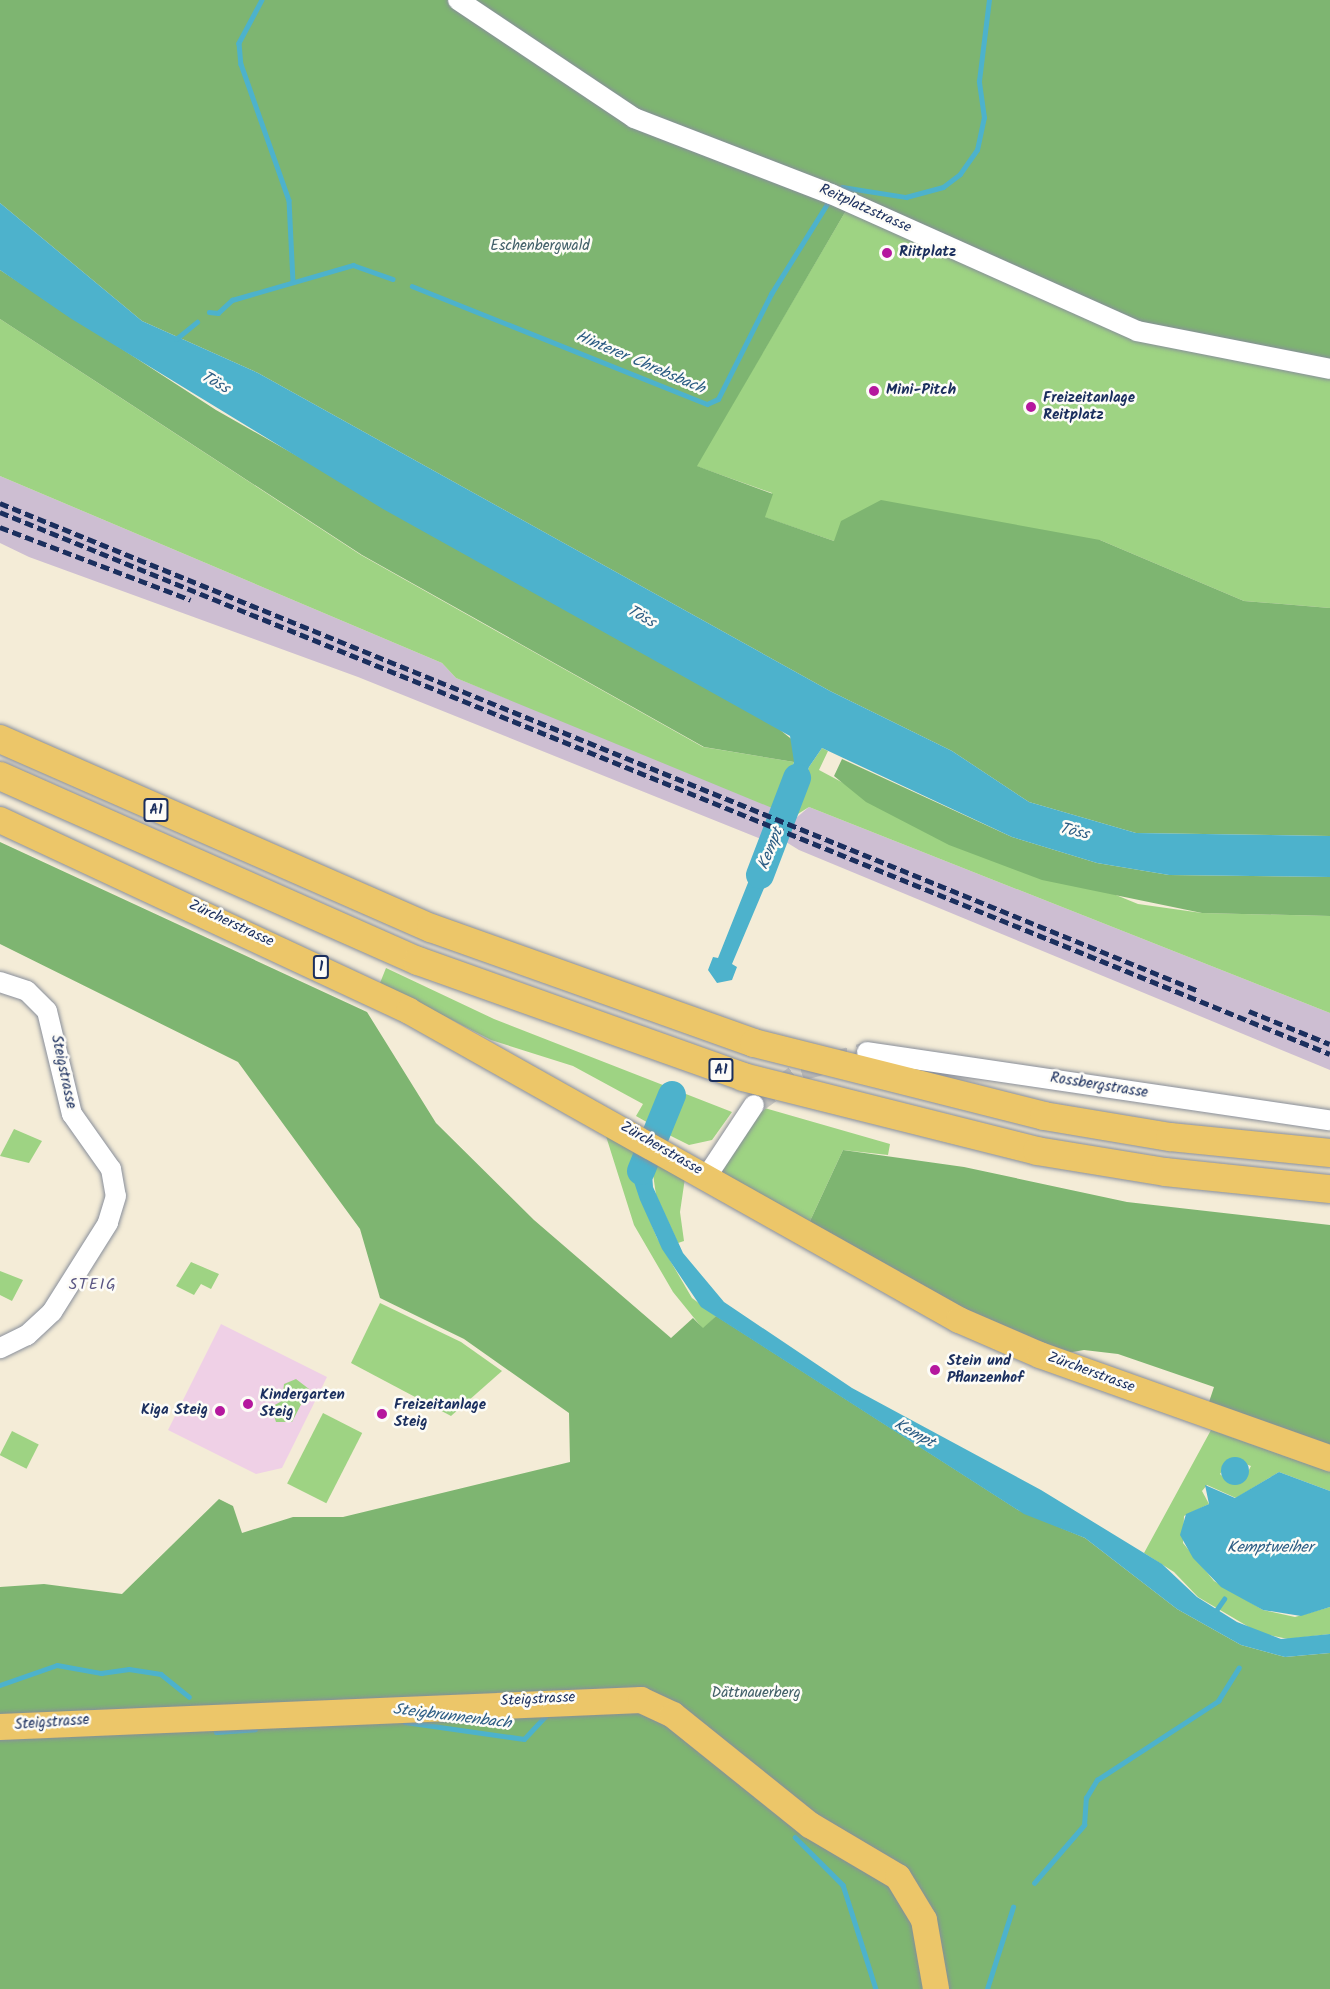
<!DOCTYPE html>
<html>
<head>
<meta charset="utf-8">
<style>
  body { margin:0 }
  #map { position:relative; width:1330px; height:1989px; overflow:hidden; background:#f4ecd7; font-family:Kalam,sans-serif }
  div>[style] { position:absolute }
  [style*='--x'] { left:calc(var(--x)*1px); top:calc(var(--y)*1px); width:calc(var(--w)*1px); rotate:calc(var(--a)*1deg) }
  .built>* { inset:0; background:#efd0e6 }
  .industrial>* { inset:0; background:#cdbed2 }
  .green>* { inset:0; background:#9ed383; transform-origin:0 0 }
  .forest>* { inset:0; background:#7eb571 }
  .water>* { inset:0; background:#4db2cc }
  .round { border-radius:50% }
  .stream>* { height:4.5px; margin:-2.25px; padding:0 2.25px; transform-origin:2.25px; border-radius:2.25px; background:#4db2cc }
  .river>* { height:28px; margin:-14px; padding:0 14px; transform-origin:14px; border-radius:14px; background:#4db2cc }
  .minor-tunnel>* { height:20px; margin-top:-10px; transform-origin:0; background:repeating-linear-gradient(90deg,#c9c6bf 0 20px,transparent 0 30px) }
  .roads { filter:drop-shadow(0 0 2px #888e9a) drop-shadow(0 0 2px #888e9a) }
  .minor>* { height:20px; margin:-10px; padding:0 10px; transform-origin:10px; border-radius:10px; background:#fff }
  .major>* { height:26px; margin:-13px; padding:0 13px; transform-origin:13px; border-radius:13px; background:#ecc669 }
  .highway>* { height:28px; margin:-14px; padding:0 14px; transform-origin:14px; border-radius:14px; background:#ecc669 }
  .rail>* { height:4.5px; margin-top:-2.25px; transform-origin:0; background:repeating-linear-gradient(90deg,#1b2f5e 0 9px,transparent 0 13.5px) }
  .dots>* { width:16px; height:16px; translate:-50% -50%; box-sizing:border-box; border:3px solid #fdfcf7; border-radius:50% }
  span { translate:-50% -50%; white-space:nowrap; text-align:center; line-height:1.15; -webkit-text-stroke:5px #fdfcf7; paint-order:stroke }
  .shield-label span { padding:2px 4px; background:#fdfcf7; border:2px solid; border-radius:4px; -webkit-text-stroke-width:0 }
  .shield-label { font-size:14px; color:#1b2f5e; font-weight:700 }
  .street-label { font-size:15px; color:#1b2f5e }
  .park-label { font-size:15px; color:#426069 }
  .poi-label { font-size:15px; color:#1b2f5e; font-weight:700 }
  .left { translate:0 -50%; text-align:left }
  .right { translate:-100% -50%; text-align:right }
  .water-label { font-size:16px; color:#2c5d84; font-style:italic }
  .neighbourhood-label { font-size:16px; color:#5a5683; letter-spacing:1.5px }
</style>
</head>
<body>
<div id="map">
  <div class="built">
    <div style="clip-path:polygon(221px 1324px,327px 1377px,282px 1468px,256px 1474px,168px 1430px)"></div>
  </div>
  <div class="industrial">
    <div style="clip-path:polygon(0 476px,442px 663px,456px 678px,775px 806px,761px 839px,358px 677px,29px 557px,0 543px)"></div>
    <div style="clip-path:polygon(809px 807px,1330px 1013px,1330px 1070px,799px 850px,786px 842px,796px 818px)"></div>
  </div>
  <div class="green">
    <div style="clip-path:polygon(851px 202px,1330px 369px,1330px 608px,1244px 601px,1100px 540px,834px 541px,764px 517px,772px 493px,696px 466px)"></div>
    <div style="clip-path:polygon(0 319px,361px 555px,703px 747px,794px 762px,777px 810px,456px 678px,442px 663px,0 476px)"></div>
    <div style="clip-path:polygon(822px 748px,828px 751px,819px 770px,849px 786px,1138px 904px,1202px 913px,1330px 916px,1330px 1013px,809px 807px,793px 817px,809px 767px)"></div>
    <div style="clip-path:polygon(386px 968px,494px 1019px,732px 1112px,712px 1140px,689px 1145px,665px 1133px,677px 1102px,670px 1095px,652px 1125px,636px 1116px,643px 1104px,573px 1066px,491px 1040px,380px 983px)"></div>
    <div style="clip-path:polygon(754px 1105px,890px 1144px,888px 1155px,843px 1150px,804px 1234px,707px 1176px)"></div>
    <div style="clip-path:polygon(14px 1129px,42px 1141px,29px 1163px,0 1156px)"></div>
    <div style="clip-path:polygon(605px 1133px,638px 1152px,632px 1176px,657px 1238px,692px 1298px,716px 1316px,703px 1329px,673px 1292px,634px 1225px)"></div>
    <div style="clip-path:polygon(651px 1160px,685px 1178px,680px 1212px,684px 1241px,678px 1243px,656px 1195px)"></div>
    <div style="clip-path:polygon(191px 1262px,219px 1274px,211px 1289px,201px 1284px,194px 1295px,176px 1286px)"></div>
    <div style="clip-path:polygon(0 1271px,23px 1280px,12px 1301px,0 1295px)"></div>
    <div style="clip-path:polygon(380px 1303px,461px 1342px,502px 1371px,451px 1416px,351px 1363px)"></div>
    <div style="clip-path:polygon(296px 1379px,309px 1389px,292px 1422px,276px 1422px,271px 1407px,282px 1401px,284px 1384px)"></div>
    <div style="left:323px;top:1413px;width:44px;height:79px;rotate:27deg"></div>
    <div style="clip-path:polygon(evenodd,1211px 1430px,1330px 1472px,1330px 1491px,1279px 1472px,1236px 1498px,1207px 1485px,1202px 1491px,1209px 1504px,1184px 1516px,1183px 1543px,1214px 1581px,1263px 1610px,1295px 1617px,1330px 1607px,1330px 1634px,1288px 1639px,1259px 1633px,1198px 1597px,1174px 1572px,1144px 1553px,1211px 1430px,1231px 1459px,1251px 1466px,1243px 1481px,1231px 1484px,1220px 1474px,1231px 1459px)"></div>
    <div style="left:12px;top:1431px;width:30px;height:27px;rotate:27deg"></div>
  </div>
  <div class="forest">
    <div style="clip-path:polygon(0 0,1330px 0,1330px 369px,1137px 331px,851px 202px,697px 466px,773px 494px,765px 517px,834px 541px,841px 521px,881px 500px,1100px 540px,1244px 601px,1330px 608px,1330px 836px,1136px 833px,1029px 802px,952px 751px,830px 691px,258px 373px,142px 321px,0 203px)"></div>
    <div style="clip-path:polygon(0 270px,216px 410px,779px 729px,795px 742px,794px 762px,704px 747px,362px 555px,0 319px)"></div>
    <div style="clip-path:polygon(842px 759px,1012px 837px,1097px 863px,1169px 875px,1330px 877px,1330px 916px,1202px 913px,1042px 880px,949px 845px,866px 802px,834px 776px)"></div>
    <div style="clip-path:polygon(0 842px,367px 1012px,436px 1123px,534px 1220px,671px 1338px,693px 1318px,703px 1328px,716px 1316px,1018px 1510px,1085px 1538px,1177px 1609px,1241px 1645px,1285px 1657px,1330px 1653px,1330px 1989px,0 1989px,0 1587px,44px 1584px,122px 1594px,219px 1499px,233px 1506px,242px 1533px,293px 1517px,343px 1517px,570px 1462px,569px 1413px,464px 1339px,380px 1298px,360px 1229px,238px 1062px,0 944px)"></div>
    <div style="clip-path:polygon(843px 1150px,964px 1167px,1127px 1202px,1330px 1225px,1330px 1458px,1205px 1414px,1214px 1387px,1118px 1354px,1084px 1350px,1067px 1353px,1063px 1363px,804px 1234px)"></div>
  </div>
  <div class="water">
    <div style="clip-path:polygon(0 203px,142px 321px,258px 373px,830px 691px,952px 751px,1029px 802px,1136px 833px,1330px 836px,1330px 877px,1169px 875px,1097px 863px,1012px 837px,822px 748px,809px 767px,793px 817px,777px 810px,794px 762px,790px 736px,383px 509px,70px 318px,0 270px)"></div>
    <div style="clip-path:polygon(767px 835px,784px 841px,732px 964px,737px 967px,732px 980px,717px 983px,708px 970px,713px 957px,718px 958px)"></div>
    <div style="clip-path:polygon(666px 1096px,677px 1102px,665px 1133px,652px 1125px)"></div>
    <div style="clip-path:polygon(638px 1152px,651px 1160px,653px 1187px,683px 1253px,724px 1302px,852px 1388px,1041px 1490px,1162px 1564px,1197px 1597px,1237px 1622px,1281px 1639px,1330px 1634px,1330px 1653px,1285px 1657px,1241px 1645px,1177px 1609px,1085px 1538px,1024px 1514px,701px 1307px,662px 1249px,640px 1200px,632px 1176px)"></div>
    <div class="round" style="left:1221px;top:1457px;width:28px;height:28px"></div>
    <div style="clip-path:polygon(1279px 1472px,1330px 1491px,1330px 1607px,1301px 1616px,1263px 1610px,1221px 1587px,1193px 1558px,1180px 1535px,1186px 1514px,1209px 1504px,1205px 1485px,1235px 1498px)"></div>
  </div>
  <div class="stream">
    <div style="--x:262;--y:0;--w:49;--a:118.1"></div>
    <div style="--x:239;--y:43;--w:21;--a:85"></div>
    <div style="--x:241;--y:64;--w:144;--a:70.6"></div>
    <div style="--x:289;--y:200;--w:82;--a:87.2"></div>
    <div style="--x:842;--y:187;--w:65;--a:8.9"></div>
    <div style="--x:906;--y:197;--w:38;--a:-15"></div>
    <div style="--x:943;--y:187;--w:21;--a:-37"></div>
    <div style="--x:960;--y:174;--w:29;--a:-55"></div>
    <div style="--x:977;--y:150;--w:33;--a:-78"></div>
    <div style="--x:984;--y:118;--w:37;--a:-98"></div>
    <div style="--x:979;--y:81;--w:82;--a:-83"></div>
    <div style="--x:412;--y:286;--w:318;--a:21.8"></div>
    <div style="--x:707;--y:404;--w:12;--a:-24"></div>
    <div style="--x:718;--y:399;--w:118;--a:-63.2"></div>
    <div style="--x:771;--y:294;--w:106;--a:-58.1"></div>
    <div style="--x:209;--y:312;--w:9;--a:6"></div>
    <div style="--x:218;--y:313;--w:19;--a:-43"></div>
    <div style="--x:232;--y:300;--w:126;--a:-16.1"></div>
    <div style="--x:353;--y:265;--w:42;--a:19.3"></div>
    <div style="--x:176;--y:339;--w:27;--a:-39"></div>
    <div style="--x:1215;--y:1612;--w:16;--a:-55"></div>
    <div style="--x:0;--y:1685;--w:60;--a:-19.3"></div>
    <div style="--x:57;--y:1665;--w:45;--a:10.3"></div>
    <div style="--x:101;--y:1673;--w:28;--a:-8"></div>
    <div style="--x:129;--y:1669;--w:32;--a:9"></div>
    <div style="--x:161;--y:1674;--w:36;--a:39"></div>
    <div style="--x:405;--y:1722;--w:120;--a:8.1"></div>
    <div style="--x:524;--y:1739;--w:33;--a:-47"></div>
    <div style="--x:216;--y:1732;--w:39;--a:-4"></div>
    <div style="--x:795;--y:1837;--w:68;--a:45"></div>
    <div style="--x:843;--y:1885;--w:109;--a:72.4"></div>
    <div style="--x:1034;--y:1883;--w:77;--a:-49.2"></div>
    <div style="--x:1084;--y:1825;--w:27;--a:-86"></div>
    <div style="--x:1086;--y:1798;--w:21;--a:-59"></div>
    <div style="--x:1097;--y:1780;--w:145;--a:-33.1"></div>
    <div style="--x:1218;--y:1701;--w:39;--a:-58"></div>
    <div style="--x:987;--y:1989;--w:86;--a:-72.4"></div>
  </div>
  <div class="river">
    <div style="--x:760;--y:875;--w:104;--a:-69.1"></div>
    <div style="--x:641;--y:1171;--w:82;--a:-67.8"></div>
  </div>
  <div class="minor-tunnel">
    <div style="--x:754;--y:1105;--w:58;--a:-35.9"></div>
    <div style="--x:801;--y:1071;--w:69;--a:-16.1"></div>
  </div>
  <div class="roads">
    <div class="minor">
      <div style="--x:458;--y:0;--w:212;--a:33.8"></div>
      <div style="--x:634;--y:118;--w:211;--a:21.1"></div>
      <div style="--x:831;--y:194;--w:335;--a:24.1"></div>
      <div style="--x:1137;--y:331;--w:197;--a:11.1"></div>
      <div style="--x:0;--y:982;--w:28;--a:18"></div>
      <div style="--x:27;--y:991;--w:28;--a:45"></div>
      <div style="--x:47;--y:1011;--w:106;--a:76.4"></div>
      <div style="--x:72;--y:1114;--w:67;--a:54.7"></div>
      <div style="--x:111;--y:1169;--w:27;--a:80"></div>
      <div style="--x:116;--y:1196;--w:28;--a:107"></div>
      <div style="--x:108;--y:1223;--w:105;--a:122.2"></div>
      <div style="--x:52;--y:1312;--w:34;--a:137"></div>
      <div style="--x:27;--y:1335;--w:30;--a:154"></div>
      <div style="--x:867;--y:1052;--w:468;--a:8.4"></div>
      <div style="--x:707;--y:1176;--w:85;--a:-56.5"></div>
    </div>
    <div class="major">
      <div style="--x:0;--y:820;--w:451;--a:25"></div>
      <div style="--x:409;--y:1011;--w:631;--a:29.33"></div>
      <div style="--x:959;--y:1320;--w:88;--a:23.4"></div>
      <div style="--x:1040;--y:1355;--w:308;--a:19.6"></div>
      <div style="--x:0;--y:1727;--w:642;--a:-2.41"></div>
      <div style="--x:641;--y:1700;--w:35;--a:25"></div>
      <div style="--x:673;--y:1715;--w:176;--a:38.8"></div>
      <div style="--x:810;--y:1825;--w:102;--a:30.6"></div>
      <div style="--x:898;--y:1877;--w:50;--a:58.8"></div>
      <div style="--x:924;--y:1920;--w:70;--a:80.1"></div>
    </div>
    <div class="highway">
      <div style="--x:0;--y:739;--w:471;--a:23.7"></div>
      <div style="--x:431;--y:928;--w:343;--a:19.6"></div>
      <div style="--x:754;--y:1043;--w:299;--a:14.1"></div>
      <div style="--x:1044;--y:1116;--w:128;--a:9.5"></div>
      <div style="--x:1170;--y:1137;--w:161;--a:5.7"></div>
      <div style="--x:0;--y:776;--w:457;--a:23.9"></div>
      <div style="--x:418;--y:961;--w:345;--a:19.6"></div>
      <div style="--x:743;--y:1077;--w:303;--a:14.1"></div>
      <div style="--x:1037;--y:1151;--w:130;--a:9.3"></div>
      <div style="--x:1165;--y:1172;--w:166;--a:5.9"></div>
    </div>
  </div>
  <div class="rail">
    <div style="--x:0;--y:503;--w:1295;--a:22.15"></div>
    <div style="--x:0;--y:512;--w:1436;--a:22.17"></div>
    <div style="--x:0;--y:527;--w:204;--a:20.9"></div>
    <div style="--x:1249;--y:1011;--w:87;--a:22.2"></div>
  </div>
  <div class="dots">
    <div style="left:887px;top:253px;background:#b5179e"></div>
    <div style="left:874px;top:391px;background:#b5179e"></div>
    <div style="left:1031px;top:407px;background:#b5179e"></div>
    <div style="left:935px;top:1370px;background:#b5179e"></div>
    <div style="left:248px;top:1404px;background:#b5179e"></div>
    <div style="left:220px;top:1411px;background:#b5179e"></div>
    <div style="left:382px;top:1414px;background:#b5179e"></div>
  </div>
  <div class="shield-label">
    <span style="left:156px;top:810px">A1</span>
    <span style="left:321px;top:967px">1</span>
    <span style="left:721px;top:1070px">A1</span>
  </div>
  <div class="street-label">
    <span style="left:865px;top:209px;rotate:24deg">Reitplatzstrasse</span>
    <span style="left:231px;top:924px;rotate:25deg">Zürcherstrasse</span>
    <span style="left:63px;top:1072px;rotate:78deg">Steigstrasse</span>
    <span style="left:1099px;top:1086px;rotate:9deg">Rossbergstrasse</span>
    <span style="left:661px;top:1149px;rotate:30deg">Zürcherstrasse</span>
    <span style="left:1091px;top:1373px;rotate:20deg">Zürcherstrasse</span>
    <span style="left:538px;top:1700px;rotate:-3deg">Steigstrasse</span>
    <span style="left:52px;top:1723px;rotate:-4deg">Steigstrasse</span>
  </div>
  <div class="park-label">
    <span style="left:540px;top:247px">Eschenbergwald</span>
    <span style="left:756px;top:1694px">Dättnauerberg</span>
  </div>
  <div class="poi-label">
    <span class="left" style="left:899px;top:253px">Riitplatz</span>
    <span class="left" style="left:886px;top:391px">Mini-Pitch</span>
    <span class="left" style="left:1043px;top:407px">Freizeitanlage<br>Reitplatz</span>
    <span class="left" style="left:947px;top:1370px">Stein und<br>Pflanzenhof</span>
    <span class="left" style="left:260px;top:1404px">Kindergarten<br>Steig</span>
    <span class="left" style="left:394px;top:1414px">Freizeitanlage<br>Steig</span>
    <span class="right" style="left:208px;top:1411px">Kiga Steig</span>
  </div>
  <div class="water-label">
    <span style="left:640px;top:363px;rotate:23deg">Hinterer Chrebsbach</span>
    <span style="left:215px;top:383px;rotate:29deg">Töss</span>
    <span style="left:641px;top:617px;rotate:29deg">Töss</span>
    <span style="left:1074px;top:832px;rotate:13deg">Töss</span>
    <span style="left:771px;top:849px;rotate:-68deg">Kempt</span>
    <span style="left:914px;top:1434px;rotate:29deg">Kempt</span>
    <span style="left:1270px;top:1548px">Kemptweiher</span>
    <span style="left:452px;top:1717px;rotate:7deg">Steigbrunnenbach</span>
  </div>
  <div class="neighbourhood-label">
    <span style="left:93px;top:1285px">STEIG</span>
  </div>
</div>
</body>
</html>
